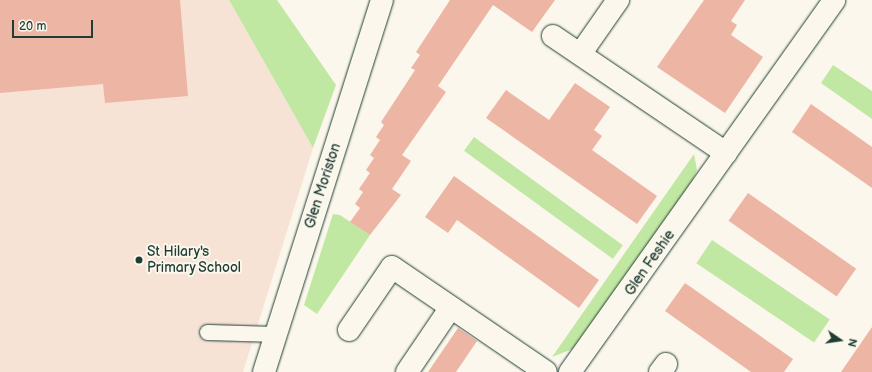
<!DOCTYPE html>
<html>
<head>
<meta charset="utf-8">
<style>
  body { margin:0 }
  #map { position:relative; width:872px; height:372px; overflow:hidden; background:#fbf7ec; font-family:"Balsamiq Sans",sans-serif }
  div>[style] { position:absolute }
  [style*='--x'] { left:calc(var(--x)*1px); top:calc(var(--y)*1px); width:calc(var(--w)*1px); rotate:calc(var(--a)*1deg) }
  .built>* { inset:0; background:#f7e3d6 }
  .green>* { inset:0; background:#c1e8a3; transform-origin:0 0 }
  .building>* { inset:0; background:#edb5a4; transform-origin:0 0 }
  .roads { filter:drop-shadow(0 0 1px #1f3d34) drop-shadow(0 0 1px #1f3d34) }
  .service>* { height:15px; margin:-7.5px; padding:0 7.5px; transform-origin:7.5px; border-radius:7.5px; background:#fbf7ec }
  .minor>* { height:22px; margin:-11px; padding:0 11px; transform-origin:11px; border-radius:11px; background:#fbf7ec }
  .dots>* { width:11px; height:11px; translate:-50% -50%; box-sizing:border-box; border:2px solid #fbf7ec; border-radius:50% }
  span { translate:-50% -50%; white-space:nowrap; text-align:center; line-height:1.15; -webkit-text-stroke:4px #fbf7ec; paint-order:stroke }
  .street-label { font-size:14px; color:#1f3d34 }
  .poi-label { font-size:14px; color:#1f3d34 }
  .left { translate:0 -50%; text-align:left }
  .north { position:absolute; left:820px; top:320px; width:40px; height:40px; -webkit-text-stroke:3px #fbf7ec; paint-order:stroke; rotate:103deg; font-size:11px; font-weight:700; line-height:16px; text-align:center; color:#1f3d34 }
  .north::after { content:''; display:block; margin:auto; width:14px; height:18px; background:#1f3d34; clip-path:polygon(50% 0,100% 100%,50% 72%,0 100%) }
  .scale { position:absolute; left:12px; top:20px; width:81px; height:18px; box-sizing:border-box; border:2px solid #1f3d34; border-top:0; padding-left:5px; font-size:12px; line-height:14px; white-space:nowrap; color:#1f3d34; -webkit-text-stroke:3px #fbf7ec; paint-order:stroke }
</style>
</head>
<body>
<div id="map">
  <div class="built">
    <div style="clip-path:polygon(0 0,229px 0,313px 148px,243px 372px,0 372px)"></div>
  </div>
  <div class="green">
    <div style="clip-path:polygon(229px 0,277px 0,336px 85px,313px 148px)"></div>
    <div style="clip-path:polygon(833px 65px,872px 91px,872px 119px,821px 83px)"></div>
    <div style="left:474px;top:137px;width:184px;height:17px;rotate:36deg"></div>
    <div style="clip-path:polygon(694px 154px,697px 170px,692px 182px,575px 348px,552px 357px)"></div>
    <div style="clip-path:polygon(333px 214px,340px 215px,370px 235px,317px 314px,304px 305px)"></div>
    <div style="left:712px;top:240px;width:142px;height:28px;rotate:34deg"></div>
  </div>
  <div class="building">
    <div style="clip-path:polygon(0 0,180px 0,188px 96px,105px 103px,103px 84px,0 93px)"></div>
    <div style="clip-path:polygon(450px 0,555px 0,532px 32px,493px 5px,438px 86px,446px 92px,402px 155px,411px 161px,392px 189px,401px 195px,370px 235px,350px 222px,360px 208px,355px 204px,363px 192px,359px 189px,370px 173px,366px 170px,374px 158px,370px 155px,380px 140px,376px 137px,384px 125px,381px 122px,415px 70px,411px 68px,420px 55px,416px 52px)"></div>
    <div style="clip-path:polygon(704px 0,745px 0,731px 21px,737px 25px,731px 35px,763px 57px,725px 113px,657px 67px)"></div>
    <div style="clip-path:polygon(575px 83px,610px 107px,594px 130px,602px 136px,592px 150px,657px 196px,637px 224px,486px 118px,506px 90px,549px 120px)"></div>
    <div style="clip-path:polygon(811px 104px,872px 147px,872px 188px,792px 132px)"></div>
    <div style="clip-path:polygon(454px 176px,599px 280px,579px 308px,457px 220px,448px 233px,425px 217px)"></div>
    <div style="left:748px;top:193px;width:132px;height:34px;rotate:35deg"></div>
    <div style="clip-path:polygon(685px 283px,793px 359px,784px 372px,751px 372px,665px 311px)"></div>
    <div style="clip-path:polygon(872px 327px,872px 372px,841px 372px)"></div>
    <div style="clip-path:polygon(458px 328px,477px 341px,456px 372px,428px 372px)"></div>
  </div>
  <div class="roads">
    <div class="service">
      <div style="--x:207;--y:332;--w:69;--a:1.7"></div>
    </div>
    <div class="minor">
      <div style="--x:553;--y:36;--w:209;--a:34.1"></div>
      <div style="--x:581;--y:53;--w:65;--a:-55.1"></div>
      <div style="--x:349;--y:330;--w:76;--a:-55.7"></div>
      <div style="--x:392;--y:267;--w:186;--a:34.3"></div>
      <div style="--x:264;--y:372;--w:390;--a:-72.4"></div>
      <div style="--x:407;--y:372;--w:78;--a:-55.9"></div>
      <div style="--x:570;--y:372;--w:456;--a:-54.6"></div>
      <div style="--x:660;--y:372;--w:10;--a:-53"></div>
    </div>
  </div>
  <div class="dots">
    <div style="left:139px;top:260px;background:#1f3d34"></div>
  </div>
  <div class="street-label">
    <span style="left:323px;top:186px;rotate:-72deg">Glen Moriston</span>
    <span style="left:650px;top:263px;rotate:-55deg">Glen Feshie</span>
  </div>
  <div class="poi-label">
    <span class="left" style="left:147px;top:260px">St Hilary's<br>Primary School</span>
  </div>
  <div class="north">N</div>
  <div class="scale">20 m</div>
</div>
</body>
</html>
